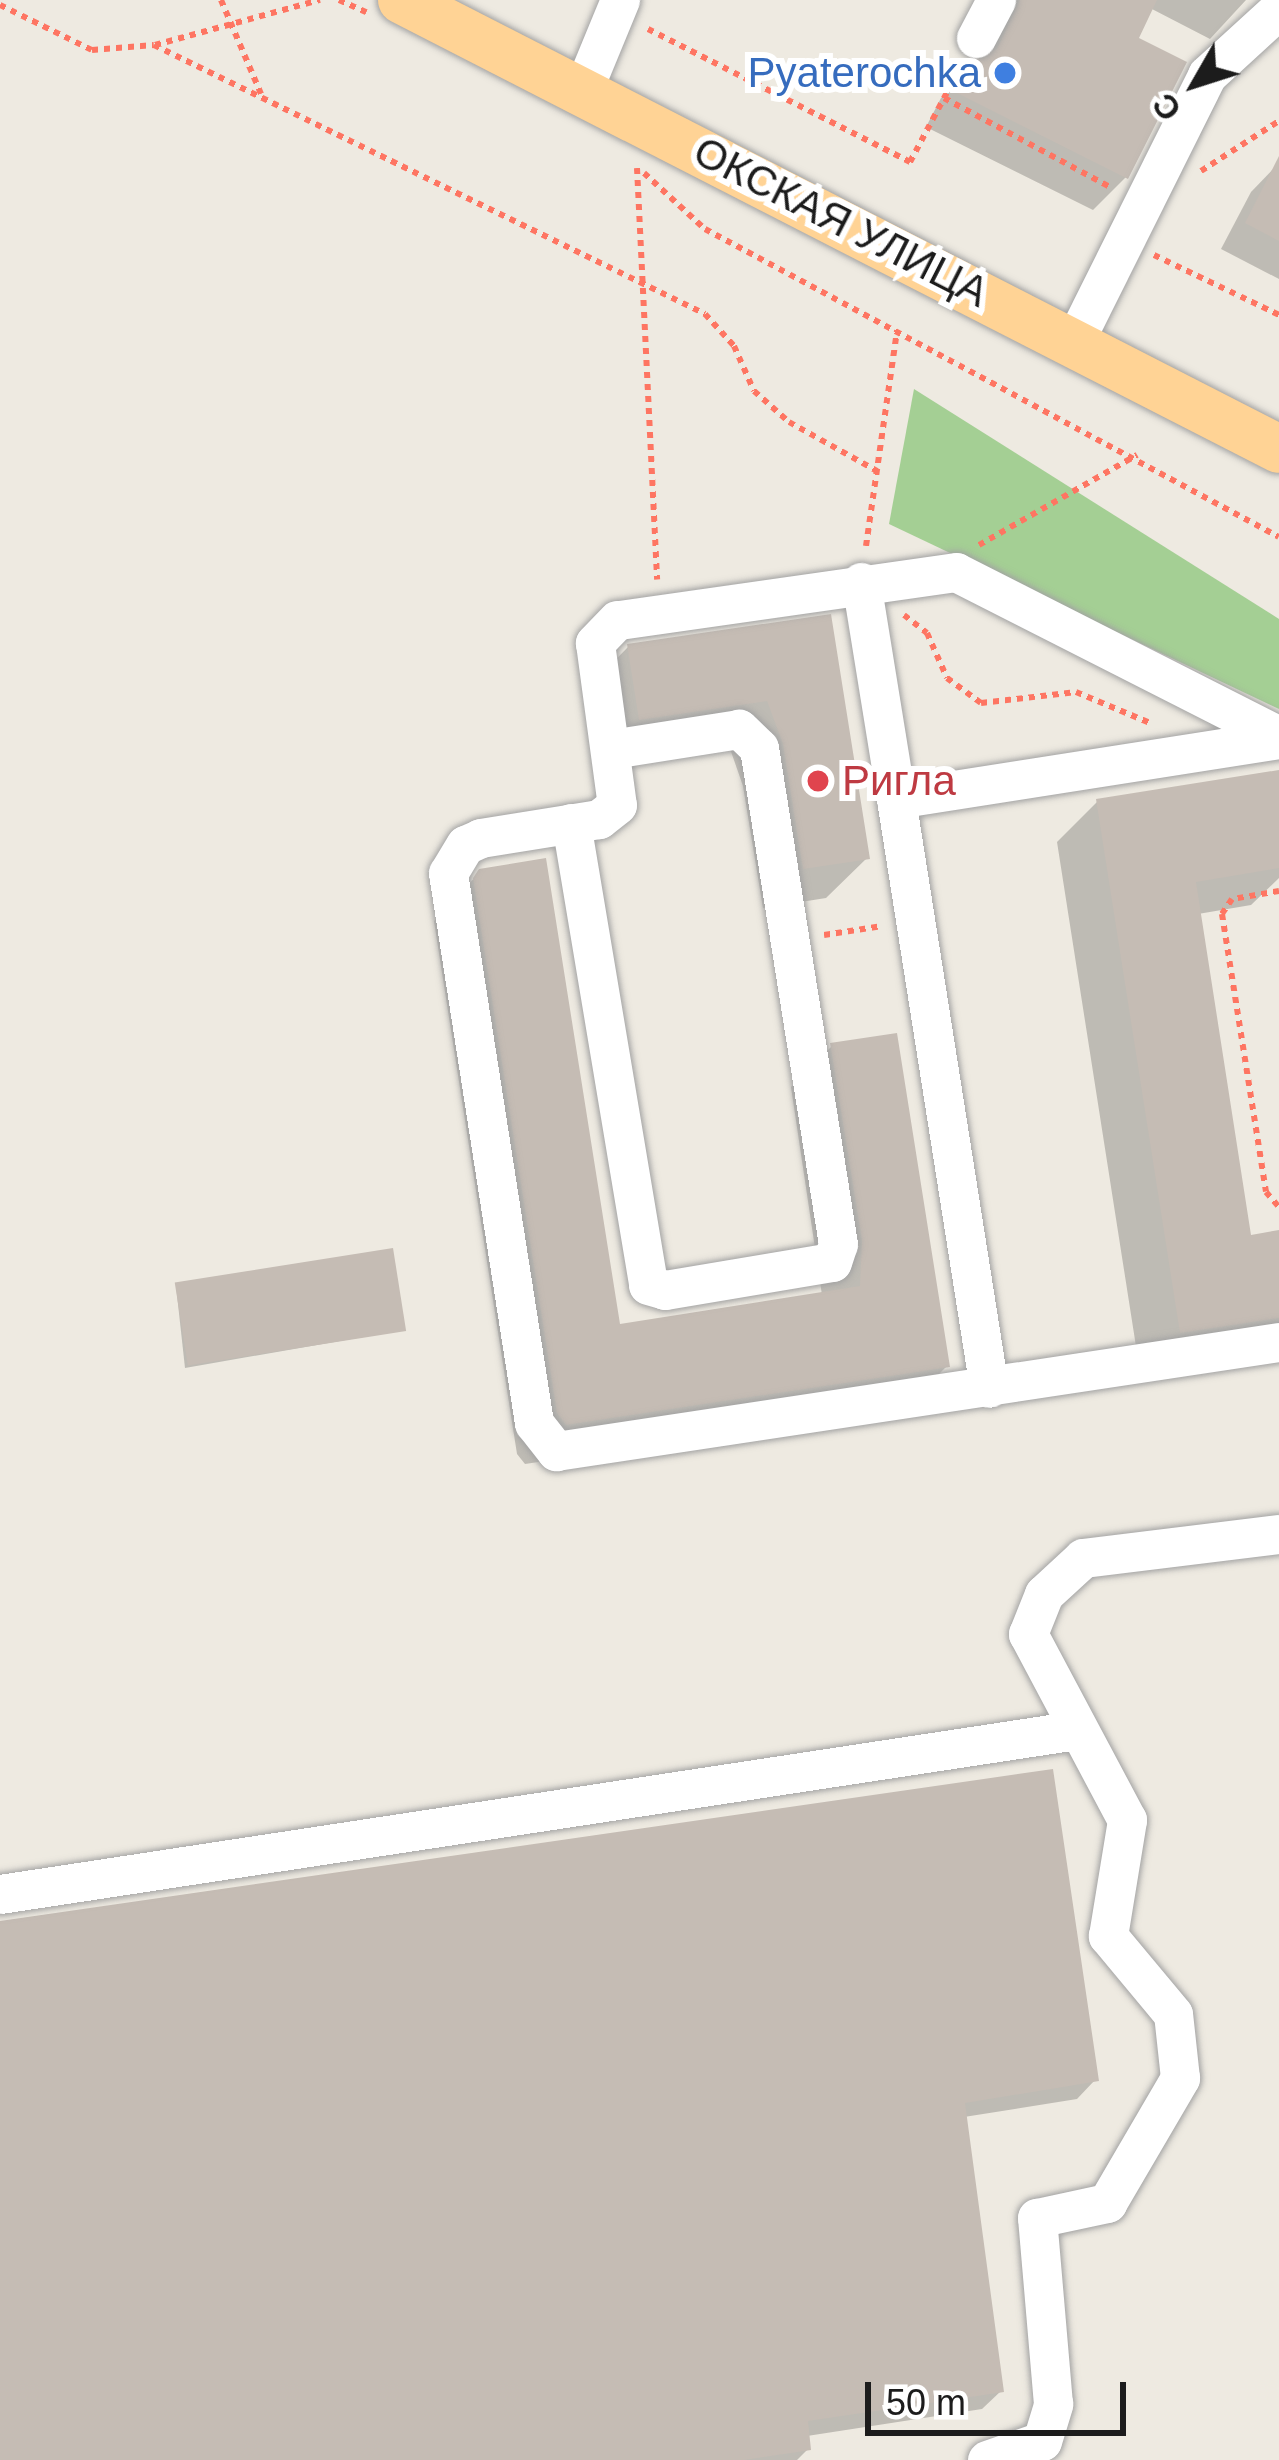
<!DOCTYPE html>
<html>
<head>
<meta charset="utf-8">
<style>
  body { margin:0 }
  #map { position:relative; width:1279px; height:2460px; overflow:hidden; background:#eeeae1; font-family:Helvetica,sans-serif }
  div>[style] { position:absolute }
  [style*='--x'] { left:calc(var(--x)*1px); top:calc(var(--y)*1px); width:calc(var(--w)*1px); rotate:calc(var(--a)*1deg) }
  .forest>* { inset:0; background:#a4cf94 }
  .shadow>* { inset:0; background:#0003 }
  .building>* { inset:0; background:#c5bcb4; transform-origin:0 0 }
  .path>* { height:6px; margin-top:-3px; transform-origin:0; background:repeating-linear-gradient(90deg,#fe7562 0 6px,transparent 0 12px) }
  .roads { filter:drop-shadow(0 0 3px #a3a3a3) drop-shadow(0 0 3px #a3a3a3) }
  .minor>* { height:39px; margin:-19.5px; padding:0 19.5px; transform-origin:19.5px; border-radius:19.5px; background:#fff }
  .major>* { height:48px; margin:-24px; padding:0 24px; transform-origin:24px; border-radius:24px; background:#ffd395 }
  .dots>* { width:33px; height:33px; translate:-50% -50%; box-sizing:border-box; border:6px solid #fff; border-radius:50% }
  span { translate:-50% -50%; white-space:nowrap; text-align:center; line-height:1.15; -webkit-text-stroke:12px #fff; paint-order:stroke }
  .shop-label { font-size:42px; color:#366cbe }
  .right { translate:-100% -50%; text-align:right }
  .street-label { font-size:42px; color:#1c1c1c }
  .health-label { font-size:42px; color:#be3a42 }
  .left { translate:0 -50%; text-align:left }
  .north { position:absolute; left:1135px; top:24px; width:120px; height:120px; -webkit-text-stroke:9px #fff; paint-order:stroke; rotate:231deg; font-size:33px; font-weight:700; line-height:48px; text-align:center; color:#1c1c1c }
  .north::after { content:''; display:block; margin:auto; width:42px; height:54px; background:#1c1c1c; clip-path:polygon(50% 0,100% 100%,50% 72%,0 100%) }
  .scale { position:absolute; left:865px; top:2382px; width:261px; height:54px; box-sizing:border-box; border:6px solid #1c1c1c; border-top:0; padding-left:15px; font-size:36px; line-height:42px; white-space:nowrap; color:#1c1c1c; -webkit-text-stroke:9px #fff; paint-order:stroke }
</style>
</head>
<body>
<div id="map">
  <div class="forest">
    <div style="clip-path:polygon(914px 389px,1279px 619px,1279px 709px,889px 524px)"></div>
  </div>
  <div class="shadow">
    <div style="clip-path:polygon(997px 0,1246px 0,1210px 39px,1150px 8px,1135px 39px,1126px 177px,1093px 210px,926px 127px,941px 98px,977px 63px)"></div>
    <div style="clip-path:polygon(1276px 166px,1279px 167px,1279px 279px,1221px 249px,1251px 192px)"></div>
    <div style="clip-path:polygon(829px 617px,867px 858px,826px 898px,763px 908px,743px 786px,727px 740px,599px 759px,588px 688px,628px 647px)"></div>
    <div style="clip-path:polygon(1279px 782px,1279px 878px,1251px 905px,1198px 914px,1249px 1238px,1279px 1233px,1279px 1350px,1140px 1372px,1057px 842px,1097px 802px)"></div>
    <div style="clip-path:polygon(480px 872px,617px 1327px,822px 1295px,791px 1087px,832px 1046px,947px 1366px,906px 1407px,525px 1464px,517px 1454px,434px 921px)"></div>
    <div style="clip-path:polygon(176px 1286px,403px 1330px,185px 1368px)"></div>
    <div style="clip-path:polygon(0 1924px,1095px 2080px,1077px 2099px,964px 2117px,1001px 2391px,982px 2409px,807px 2436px,808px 2449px,797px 2460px,0 2460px)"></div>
  </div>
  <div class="building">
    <div style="clip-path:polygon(1020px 0,1157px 0,1139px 38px,1187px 62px,1128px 179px,957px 93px,973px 61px,997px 49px)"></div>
    <div style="clip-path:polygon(1279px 156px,1279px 241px,1245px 223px)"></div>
    <div style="clip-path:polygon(831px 614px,870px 859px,803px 869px,783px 744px,767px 701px,639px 720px,627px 644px)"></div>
    <div style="clip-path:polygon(1279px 770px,1279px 868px,1196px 882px,1251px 1235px,1279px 1230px,1279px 1318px,1180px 1333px,1096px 799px)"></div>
    <div style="clip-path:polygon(546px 858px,620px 1324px,860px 1286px,862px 1240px,830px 1043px,897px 1033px,950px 1367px,566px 1425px,557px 1413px,473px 878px,479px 869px)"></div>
    <div style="left:393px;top:1248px;width:84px;height:221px;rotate:81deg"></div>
    <div style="clip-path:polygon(1053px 1769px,1099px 2081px,965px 2103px,1004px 2392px,808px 2421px,811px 2450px,744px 2460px,0 2460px,0 1921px)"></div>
  </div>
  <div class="path">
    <div style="--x:221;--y:0;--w:102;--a:66.9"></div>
    <div style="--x:339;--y:0;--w:30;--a:24"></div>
    <div style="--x:0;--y:5;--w:102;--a:26.1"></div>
    <div style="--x:92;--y:50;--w:62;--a:-4.6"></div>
    <div style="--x:154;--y:45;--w:613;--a:26.02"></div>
    <div style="--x:705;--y:314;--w:43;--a:47.8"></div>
    <div style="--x:734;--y:346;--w:49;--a:66"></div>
    <div style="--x:754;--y:391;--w:47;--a:41.5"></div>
    <div style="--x:789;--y:422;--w:101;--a:29.1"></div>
    <div style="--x:648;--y:29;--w:294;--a:26.9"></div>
    <div style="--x:910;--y:162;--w:106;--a:-62"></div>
    <div style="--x:155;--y:45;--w:171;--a:-15.3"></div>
    <div style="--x:944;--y:98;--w:188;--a:28.2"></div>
    <div style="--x:637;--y:168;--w:412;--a:87.2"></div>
    <div style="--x:1201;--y:171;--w:93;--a:-32.7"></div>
    <div style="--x:644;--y:173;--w:83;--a:42.6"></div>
    <div style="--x:705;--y:229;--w:651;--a:28.22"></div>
    <div style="--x:1154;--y:255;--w:139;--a:25.6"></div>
    <div style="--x:979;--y:545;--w:182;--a:-29.7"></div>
    <div style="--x:866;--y:546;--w:218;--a:-81.8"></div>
    <div style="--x:904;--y:615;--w:29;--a:38"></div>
    <div style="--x:927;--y:633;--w:49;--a:66"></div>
    <div style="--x:947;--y:678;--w:42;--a:36.3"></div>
    <div style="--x:981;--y:703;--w:96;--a:-6.6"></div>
    <div style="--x:1076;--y:692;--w:80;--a:22.7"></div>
    <div style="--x:1279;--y:891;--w:48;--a:170.3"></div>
    <div style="--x:1232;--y:899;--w:18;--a:124"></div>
    <div style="--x:1222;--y:914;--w:281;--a:81"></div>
    <div style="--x:1266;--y:1192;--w:20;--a:49"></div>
    <div style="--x:824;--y:935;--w:59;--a:-8.8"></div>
  </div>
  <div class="roads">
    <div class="minor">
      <div style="--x:976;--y:38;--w:43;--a:-62.2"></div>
      <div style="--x:582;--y:92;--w:100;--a:-67.6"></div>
      <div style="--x:1075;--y:340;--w:296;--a:-63.5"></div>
      <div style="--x:1207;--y:75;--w:98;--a:-42.5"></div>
      <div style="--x:861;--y:582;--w:220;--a:80.8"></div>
      <div style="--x:896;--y:799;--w:388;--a:-8.9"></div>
      <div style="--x:1279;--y:736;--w:362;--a:-153.1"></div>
      <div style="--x:956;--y:572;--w:342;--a:171.9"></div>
      <div style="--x:617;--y:620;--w:32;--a:134"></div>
      <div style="--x:595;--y:643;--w:163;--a:82.3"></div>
      <div style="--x:617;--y:805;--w:23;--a:142"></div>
      <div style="--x:599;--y:819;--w:120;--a:170.9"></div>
      <div style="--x:481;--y:838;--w:17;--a:156"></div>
      <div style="--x:465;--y:845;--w:33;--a:121"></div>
      <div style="--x:448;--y:873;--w:557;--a:81.11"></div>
      <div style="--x:534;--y:1423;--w:36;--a:52"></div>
      <div style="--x:556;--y:1451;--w:731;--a:-8.57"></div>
      <div style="--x:896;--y:799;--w:596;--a:81.03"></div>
      <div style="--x:571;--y:823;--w:468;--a:80.5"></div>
      <div style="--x:648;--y:1285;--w:18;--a:16"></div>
      <div style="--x:665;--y:1290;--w:169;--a:-9.5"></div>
      <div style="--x:832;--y:1262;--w:19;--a:-72"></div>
      <div style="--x:838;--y:1244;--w:502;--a:-99.05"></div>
      <div style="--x:759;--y:748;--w:28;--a:-136"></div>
      <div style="--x:739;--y:729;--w:130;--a:171.1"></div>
      <div style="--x:0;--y:1894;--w:1089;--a:-8.66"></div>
      <div style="--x:987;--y:2460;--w:58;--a:-19.1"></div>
      <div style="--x:1042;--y:2441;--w:39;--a:-73"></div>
      <div style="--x:1053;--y:2404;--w:187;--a:-94.9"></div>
      <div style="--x:1037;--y:2218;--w:72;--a:-12.1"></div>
      <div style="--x:1107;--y:2203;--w:145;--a:-59.7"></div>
      <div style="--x:1180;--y:2078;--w:64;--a:-96.2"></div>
      <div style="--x:1173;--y:2014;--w:102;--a:-129.8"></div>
      <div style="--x:1108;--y:1936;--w:118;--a:-80.7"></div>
      <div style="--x:1127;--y:1820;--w:211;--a:-118"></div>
      <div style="--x:1028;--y:1634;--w:43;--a:-68.2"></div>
      <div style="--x:1044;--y:1594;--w:53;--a:-42.7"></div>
      <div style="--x:1083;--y:1558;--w:197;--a:-7"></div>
    </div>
    <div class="major">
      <div style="--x:402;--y:0;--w:985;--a:27.11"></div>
    </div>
  </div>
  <div class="dots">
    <div style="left:1005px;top:73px;background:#3f7fe0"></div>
    <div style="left:818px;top:781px;background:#e0444e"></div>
  </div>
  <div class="shop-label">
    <span class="right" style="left:981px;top:73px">Pyaterochka</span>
  </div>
  <div class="street-label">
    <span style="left:841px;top:222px;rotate:27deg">ОКСКАЯ УЛИЦА</span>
  </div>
  <div class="health-label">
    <span class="left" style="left:842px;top:781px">Ригла</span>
  </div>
  <div class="north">С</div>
  <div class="scale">50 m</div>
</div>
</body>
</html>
